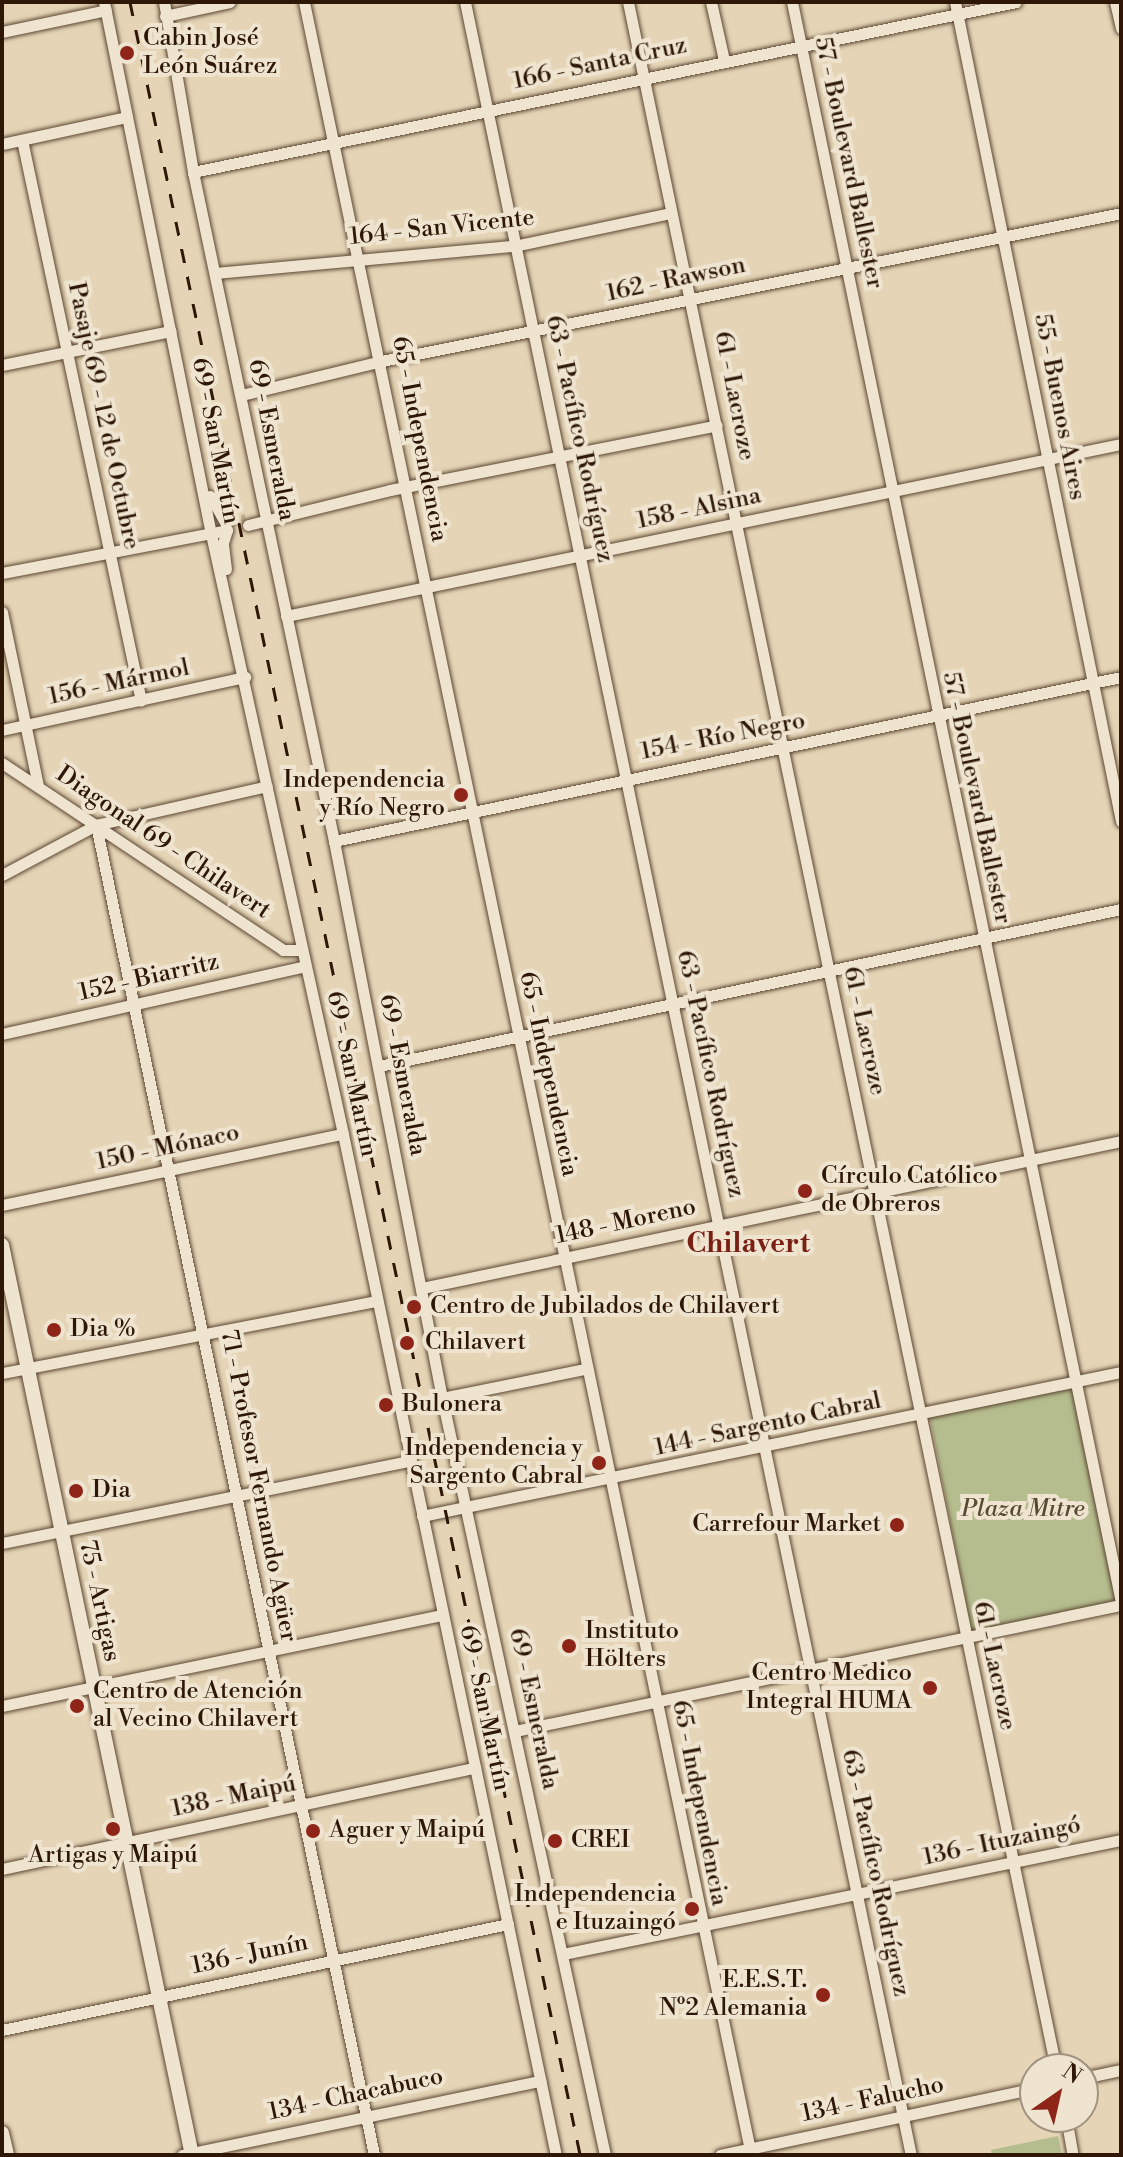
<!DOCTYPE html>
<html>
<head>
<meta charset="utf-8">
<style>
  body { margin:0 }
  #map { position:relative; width:1123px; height:2157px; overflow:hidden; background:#e5d5b6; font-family:"Libre Bodoni",serif }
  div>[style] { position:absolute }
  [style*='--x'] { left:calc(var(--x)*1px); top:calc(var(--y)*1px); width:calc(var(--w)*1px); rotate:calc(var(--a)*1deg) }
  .green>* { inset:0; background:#b5bd8e; transform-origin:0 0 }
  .minor-tunnel>* { height:11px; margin-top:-5.5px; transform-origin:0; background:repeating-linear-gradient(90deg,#c0af93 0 11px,transparent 0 16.5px) }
  .roads { filter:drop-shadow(0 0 2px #5c4632) drop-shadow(0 0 2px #5c4632) }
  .minor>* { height:11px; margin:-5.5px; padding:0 5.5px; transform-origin:5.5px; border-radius:5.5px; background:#eee4d0 }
  .tertiary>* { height:14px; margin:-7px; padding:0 7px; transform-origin:7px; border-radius:7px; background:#eee4d0 }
  .rail>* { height:3px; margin-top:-1.5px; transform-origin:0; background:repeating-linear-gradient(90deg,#2e1706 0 14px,transparent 0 28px) }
  .dots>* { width:22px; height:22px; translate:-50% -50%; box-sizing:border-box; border:4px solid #eee4d0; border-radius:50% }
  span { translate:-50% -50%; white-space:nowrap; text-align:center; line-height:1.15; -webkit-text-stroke:8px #eee4d0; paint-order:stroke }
  .poi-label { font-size:24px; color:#2e1706 }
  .left { translate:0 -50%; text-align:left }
  .right { translate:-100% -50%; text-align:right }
  .street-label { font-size:24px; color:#2e1706 }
  .park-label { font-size:24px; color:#56492f; font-style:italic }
  .quarter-label { font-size:28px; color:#7a1f14; font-weight:700 }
  .frame { position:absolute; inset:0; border:4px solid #2e1706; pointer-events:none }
  .north { position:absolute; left:1019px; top:2053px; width:80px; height:80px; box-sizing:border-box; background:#eee4d0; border:2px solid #a1927f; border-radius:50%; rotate:34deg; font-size:22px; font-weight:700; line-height:32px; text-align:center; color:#2e1706 }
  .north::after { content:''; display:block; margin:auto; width:28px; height:36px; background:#8f2418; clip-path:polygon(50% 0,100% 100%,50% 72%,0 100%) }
</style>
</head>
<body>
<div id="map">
  <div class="green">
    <div style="left:1075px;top:1387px;width:220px;height:148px;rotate:79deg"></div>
    <div style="clip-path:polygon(1058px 2136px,1062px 2155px,992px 2155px,991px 2150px)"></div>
  </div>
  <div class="minor-tunnel">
    <div style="--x:225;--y:522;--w:21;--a:-8"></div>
  </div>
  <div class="roads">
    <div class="minor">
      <div style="--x:104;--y:2;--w:543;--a:78.63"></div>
      <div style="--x:211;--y:534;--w:614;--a:77.59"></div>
      <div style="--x:343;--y:1134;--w:1043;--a:78.22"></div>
      <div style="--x:164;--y:2;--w:172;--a:80.3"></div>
      <div style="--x:193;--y:172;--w:684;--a:78.1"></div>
      <div style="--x:334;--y:841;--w:567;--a:79.03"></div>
      <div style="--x:442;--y:1398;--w:774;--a:77.85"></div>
      <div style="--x:304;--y:2;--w:2199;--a:78.27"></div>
      <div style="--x:465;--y:2;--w:2199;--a:78.3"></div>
      <div style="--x:628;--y:2;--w:2111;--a:78.3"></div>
      <div style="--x:711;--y:2;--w:59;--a:77.4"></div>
      <div style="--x:792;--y:2;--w:1633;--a:78.38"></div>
      <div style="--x:955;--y:2;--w:836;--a:78.54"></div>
      <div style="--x:1115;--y:2;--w:27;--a:77"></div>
      <div style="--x:165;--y:16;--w:66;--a:-12.2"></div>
      <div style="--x:2;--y:32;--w:106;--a:-11.9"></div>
      <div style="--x:22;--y:140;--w:573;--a:78.02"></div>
      <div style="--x:2;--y:144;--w:128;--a:-12.2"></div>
      <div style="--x:193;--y:172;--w:840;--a:-11.67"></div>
      <div style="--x:215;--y:273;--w:300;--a:-5.2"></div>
      <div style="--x:514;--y:246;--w:160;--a:-11.9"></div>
      <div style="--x:2;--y:365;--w:172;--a:-11.4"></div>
      <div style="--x:241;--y:395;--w:145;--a:-13.6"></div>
      <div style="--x:382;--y:361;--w:754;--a:-11.32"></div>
      <div style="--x:210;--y:496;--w:30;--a:60"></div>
      <div style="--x:248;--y:525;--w:146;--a:-13.8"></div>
      <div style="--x:390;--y:490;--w:333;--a:-11.2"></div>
      <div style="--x:226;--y:569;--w:26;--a:-97"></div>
      <div style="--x:223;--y:543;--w:14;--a:-73"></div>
      <div style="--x:2;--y:573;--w:229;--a:-10.8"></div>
      <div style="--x:2;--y:612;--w:178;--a:78.3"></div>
      <div style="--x:286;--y:616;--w:853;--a:-11.64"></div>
      <div style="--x:2;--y:730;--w:249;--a:-12.3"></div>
      <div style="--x:2;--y:763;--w:338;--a:33.6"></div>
      <div style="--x:283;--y:950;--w:19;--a:0"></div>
      <div style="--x:96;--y:825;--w:1359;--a:78.19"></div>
      <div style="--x:334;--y:841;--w:804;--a:-11.77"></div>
      <div style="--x:2;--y:875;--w:106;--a:-28"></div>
      <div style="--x:96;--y:825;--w:175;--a:-12.8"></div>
      <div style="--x:2;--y:1034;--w:311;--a:-12.6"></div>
      <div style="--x:379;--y:1066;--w:758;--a:-11.95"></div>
      <div style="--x:2;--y:1205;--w:348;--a:-11.8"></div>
      <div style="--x:422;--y:1288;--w:714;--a:-11.88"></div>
      <div style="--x:2;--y:1373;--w:380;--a:-10.9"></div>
      <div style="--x:442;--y:1398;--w:146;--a:-11.5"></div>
      <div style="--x:422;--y:1516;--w:714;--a:-11.64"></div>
      <div style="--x:2;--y:1543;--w:415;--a:-11.4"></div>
      <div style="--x:2;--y:1706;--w:449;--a:-11.7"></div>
      <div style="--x:515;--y:1731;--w:619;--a:-11.75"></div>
      <div style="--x:2;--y:1869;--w:484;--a:-12.1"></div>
      <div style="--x:563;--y:1954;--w:570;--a:-11.55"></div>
      <div style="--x:2;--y:2030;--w:517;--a:-11.83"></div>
      <div style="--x:1083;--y:2078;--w:39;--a:-12"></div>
      <div style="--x:1066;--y:2117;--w:39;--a:80"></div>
      <div style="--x:182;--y:2155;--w:366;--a:-11.7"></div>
      <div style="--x:720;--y:2155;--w:322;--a:-12"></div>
    </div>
    <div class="tertiary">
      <div style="--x:2;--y:1245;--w:930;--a:78.21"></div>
      <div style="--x:2;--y:2133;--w:23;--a:77"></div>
    </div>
  </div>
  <div class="rail">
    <div style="--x:130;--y:2;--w:2200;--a:78.19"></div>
  </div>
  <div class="dots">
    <div style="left:127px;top:53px;background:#8f2418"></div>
    <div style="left:461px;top:795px;background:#8f2418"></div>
    <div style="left:805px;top:1191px;background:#8f2418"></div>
    <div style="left:414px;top:1307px;background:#8f2418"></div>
    <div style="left:54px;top:1330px;background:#8f2418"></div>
    <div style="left:407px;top:1343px;background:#8f2418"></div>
    <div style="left:386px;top:1405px;background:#8f2418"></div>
    <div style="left:599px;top:1463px;background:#8f2418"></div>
    <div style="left:76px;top:1491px;background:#8f2418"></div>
    <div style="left:897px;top:1525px;background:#8f2418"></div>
    <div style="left:569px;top:1646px;background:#8f2418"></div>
    <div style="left:930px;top:1688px;background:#8f2418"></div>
    <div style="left:77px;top:1706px;background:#8f2418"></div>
    <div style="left:113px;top:1829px;background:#8f2418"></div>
    <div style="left:313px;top:1831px;background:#8f2418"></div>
    <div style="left:555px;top:1841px;background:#8f2418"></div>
    <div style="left:692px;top:1909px;background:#8f2418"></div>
    <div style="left:823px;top:1995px;background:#8f2418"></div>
  </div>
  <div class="poi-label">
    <span class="left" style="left:143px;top:53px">Cabin José<br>León Suárez</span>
    <span class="right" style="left:445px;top:795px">Independencia<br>y Río Negro</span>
    <span class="left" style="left:821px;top:1191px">Círculo Católico<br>de Obreros</span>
    <span class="left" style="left:430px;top:1307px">Centro de Jubilados de Chilavert</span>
    <span class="left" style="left:70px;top:1330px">Dia %</span>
    <span class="left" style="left:425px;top:1343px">Chilavert</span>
    <span class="left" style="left:402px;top:1405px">Bulonera</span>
    <span class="right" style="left:583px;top:1463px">Independencia y<br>Sargento Cabral</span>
    <span class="left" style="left:92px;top:1491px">Dia</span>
    <span class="right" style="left:881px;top:1525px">Carrefour Market</span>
    <span class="left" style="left:585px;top:1646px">Instituto<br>Hölters</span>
    <span class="right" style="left:912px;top:1688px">Centro Medico<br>Integral HUMA</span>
    <span class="left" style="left:93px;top:1706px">Centro de Atención<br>al Vecino Chilavert</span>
    <span class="left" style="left:329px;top:1831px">Aguer y Maipú</span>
    <span class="left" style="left:571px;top:1841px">CREI</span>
    <span style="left:113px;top:1856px">Artigas y Maipú</span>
    <span class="right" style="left:676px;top:1909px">Independencia<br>e Ituzaingó</span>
    <span class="right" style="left:807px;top:1995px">E.E.S.T.<br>Nº2 Alemania</span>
  </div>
  <div class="street-label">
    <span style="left:600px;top:64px;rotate:-12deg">166 - Santa Cruz</span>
    <span style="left:848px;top:163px;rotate:78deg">57 - Boulevard Ballester</span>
    <span style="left:442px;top:228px;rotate:-6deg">164 - San Vicente</span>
    <span style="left:676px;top:280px;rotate:-12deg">162 - Rawson</span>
    <span style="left:734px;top:396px;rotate:79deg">61 - Lacroze</span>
    <span style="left:1059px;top:407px;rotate:79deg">55 - Buenos Aires</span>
    <span style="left:103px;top:416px;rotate:78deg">Pasaje 69 - 12 de Octubre</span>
    <span style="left:419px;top:439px;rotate:79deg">65 - Independencia</span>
    <span style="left:579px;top:439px;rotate:78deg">63 - Pacífico Rodríguez</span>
    <span style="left:271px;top:440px;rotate:79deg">69 - Esmeralda</span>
    <span style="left:215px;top:441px;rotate:79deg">69 - San Martín</span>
    <span style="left:699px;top:509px;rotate:-12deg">158 - Alsina</span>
    <span style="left:119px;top:683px;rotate:-12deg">156 - Mármol</span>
    <span style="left:723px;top:737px;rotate:-11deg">154 - Río Negro</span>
    <span style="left:976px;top:798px;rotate:78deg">57 - Boulevard Ballester</span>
    <span style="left:163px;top:843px;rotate:34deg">Diagonal 69 - Chilavert</span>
    <span style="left:149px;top:978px;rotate:-13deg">152 - Biarritz</span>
    <span style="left:864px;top:1031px;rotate:78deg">61 - Lacroze</span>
    <span style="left:351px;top:1074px;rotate:78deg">69 - San Martín</span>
    <span style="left:548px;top:1074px;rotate:78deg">65 - Independencia</span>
    <span style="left:710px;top:1074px;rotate:78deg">63 - Pacífico Rodríguez</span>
    <span style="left:402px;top:1075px;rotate:79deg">69 - Esmeralda</span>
    <span style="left:168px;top:1148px;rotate:-12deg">150 - Mónaco</span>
    <span style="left:626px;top:1222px;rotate:-12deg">148 - Moreno</span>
    <span style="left:768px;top:1425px;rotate:-12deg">144 - Sargento Cabral</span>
    <span style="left:258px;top:1486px;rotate:79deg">71 - Profesor Fernando Agüer</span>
    <span style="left:99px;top:1601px;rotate:78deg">75 - Artigas</span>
    <span style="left:994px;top:1666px;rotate:78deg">61 - Lacroze</span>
    <span style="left:484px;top:1708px;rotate:78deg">69 - San Martín</span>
    <span style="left:533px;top:1709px;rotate:78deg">69 - Esmeralda</span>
    <span style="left:234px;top:1797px;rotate:-12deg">138 - Maipú</span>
    <span style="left:699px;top:1803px;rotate:79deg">65 - Independencia</span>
    <span style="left:1002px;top:1842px;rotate:-12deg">136 - Ituzaingó</span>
    <span style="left:875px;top:1873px;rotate:78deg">63 - Pacífico Rodríguez</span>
    <span style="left:250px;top:1955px;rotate:-12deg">136 - Junín</span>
    <span style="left:356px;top:2095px;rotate:-12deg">134 - Chacabuco</span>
    <span style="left:873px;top:2100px;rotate:-12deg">134 - Falucho</span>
  </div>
  <div class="park-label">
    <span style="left:1023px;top:1510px">Plaza Mitre</span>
  </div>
  <div class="quarter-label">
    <span style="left:748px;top:1244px">Chilavert</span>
  </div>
  <div class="frame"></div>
  <div class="north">N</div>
</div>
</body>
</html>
